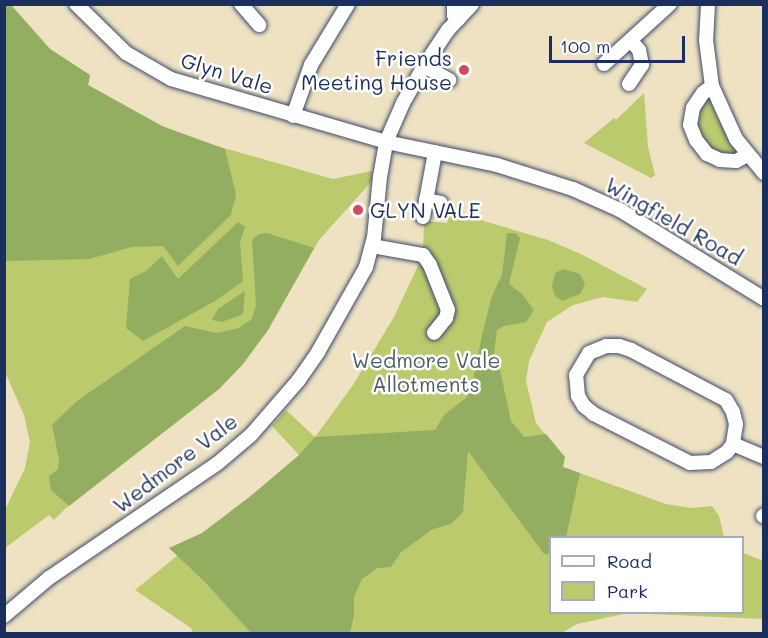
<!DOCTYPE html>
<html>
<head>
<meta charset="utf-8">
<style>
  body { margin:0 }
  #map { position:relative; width:768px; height:638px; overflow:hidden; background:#eee2c2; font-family:Mali,sans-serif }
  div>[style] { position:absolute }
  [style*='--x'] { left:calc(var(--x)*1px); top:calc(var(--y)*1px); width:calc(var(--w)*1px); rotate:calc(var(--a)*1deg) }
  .green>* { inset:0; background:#baca6c }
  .forest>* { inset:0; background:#93ae60 }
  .roads { filter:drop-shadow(0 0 2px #3b4a6d) drop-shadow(0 0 2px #3b4a6d) }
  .minor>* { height:14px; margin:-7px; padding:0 7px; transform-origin:7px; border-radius:7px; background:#fff }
  .dots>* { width:16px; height:16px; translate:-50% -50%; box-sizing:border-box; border:3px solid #fff; border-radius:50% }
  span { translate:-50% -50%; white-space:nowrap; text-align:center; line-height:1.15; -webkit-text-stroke:5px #fff; paint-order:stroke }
  .poi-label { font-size:21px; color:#1b2f5e }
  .right { translate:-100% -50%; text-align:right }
  .left { translate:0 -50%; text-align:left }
  .street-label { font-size:21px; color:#1b2f5e }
  .park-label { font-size:21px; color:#4b5e62 }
  .frame { position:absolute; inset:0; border:6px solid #1b2f5e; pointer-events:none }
  .legend { position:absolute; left:549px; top:536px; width:195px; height:78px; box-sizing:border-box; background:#fff; border:2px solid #a4acbf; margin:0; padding:8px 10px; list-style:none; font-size:18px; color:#1b2f5e }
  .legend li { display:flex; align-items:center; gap:12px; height:30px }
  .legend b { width:30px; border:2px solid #a4acbf }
  .scale { position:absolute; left:549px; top:36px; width:136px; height:27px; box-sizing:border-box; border:3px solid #1b2f5e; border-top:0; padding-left:8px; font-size:18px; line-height:21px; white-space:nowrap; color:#1b2f5e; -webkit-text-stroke:4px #fff; paint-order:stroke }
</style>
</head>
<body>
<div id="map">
  <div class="green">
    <div style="clip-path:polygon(5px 5px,11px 5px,50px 49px,90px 75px,88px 85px,162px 126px,192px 139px,333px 179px,372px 171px,372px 181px,319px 240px,268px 330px,243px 364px,219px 389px,65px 509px,54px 520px,49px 515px,5px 548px,5px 510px,25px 468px,30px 442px,24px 415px,5px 372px)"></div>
    <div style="clip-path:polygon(644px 93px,648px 147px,655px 175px,651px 178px,584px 143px,614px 118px,616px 120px)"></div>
    <div style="clip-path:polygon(709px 95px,717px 117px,741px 157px,714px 154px,696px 130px,696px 115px)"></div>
    <div style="clip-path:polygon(450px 211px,548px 240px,583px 255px,647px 289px,637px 302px,603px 297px,573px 305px,547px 322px,529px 361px,526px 381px,536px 423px,564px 457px,563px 467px,666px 504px,691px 508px,712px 506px,719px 516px,724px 537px,550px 538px,550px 612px,742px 612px,743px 553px,764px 561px,763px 619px,628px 613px,577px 624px,560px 634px,193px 633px,191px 628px,135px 590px,300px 456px,272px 426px,286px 410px,315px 437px,353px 385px,394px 317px,423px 255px,424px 221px,447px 223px)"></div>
  </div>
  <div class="forest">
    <div style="clip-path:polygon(4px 5px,11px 5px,50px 49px,90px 75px,88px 85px,162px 126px,225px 149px,236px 195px,231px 215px,178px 266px,163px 246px,132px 247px,89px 259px,5px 261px)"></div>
    <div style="clip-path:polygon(238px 222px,245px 227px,240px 242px,243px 281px,215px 301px,143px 341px,126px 328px,130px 279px,146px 271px,162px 256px,178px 279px)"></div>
    <div style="clip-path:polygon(267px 233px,314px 248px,268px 330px,243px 364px,219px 389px,69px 506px,51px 490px,49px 476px,58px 469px,59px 459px,52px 425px,77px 401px,185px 326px,217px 333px,239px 328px,252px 319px,256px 305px,252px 240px,259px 234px)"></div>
    <div style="clip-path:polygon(507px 233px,515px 233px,520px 238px,509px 284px,522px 294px,534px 310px,526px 322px,504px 326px,497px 330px,493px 361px,500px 370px,511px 421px,524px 437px,546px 434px,565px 457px,563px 467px,580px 473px,566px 537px,550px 538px,550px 554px,544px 554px,468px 451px,463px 512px,451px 524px,433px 529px,401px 552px,391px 567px,377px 568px,362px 579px,354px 597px,354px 615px,350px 633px,251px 633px,206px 583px,169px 548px,202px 533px,252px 495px,299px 455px,315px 437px,435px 430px,444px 415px,466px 398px,471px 390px,482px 335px,492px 296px,502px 275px)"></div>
    <div style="clip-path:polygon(563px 269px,580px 274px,585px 285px,580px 294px,562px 301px,555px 296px,552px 286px,555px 273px)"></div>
    <div style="clip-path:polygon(245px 291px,243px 314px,222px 322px,212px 320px,218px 309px)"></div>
  </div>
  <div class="roads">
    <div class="minor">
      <div style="--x:76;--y:4;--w:70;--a:44.4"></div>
      <div style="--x:126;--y:53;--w:52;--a:30"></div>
      <div style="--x:171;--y:79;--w:224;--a:16.3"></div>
      <div style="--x:386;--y:142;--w:113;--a:11.7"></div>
      <div style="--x:497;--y:165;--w:80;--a:17.5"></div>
      <div style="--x:573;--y:189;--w:51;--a:24.1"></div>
      <div style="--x:620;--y:210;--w:169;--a:31.7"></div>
      <div style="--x:241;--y:4;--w:28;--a:49"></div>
      <div style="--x:454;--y:4;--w:11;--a:90"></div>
      <div style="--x:454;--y:15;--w:6;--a:45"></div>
      <div style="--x:708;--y:4;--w:36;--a:93"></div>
      <div style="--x:706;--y:40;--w:46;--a:82.6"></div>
      <div style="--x:712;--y:86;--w:58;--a:65.6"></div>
      <div style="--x:736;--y:139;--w:44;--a:50.5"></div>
      <div style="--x:604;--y:64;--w:89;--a:-42.3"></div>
      <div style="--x:424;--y:66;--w:29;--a:29"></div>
      <div style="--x:629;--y:84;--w:23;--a:-56"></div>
      <div style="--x:642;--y:65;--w:15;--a:-101"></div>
      <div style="--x:639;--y:50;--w:11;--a:-131"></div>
      <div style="--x:712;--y:86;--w:11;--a:142"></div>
      <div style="--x:703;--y:93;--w:18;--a:124"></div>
      <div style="--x:693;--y:108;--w:17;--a:100"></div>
      <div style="--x:690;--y:125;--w:16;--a:68"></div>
      <div style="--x:696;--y:140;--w:18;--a:52"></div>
      <div style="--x:707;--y:154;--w:14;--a:25"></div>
      <div style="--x:720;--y:160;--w:16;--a:4"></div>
      <div style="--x:736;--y:161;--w:13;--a:-27"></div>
      <div style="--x:293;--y:116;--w:54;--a:-70.6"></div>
      <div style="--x:311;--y:65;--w:71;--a:-58.8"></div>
      <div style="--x:426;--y:200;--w:15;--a:11"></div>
      <div style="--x:423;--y:217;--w:66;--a:-79.5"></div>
      <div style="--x:372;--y:246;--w:52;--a:10"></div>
      <div style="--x:423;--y:255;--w:12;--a:55"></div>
      <div style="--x:430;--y:265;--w:48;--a:68.2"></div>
      <div style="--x:448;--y:310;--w:8;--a:104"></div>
      <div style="--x:446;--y:318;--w:19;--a:129"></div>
      <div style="--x:606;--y:346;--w:13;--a:0"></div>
      <div style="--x:619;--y:346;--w:13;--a:18"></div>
      <div style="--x:631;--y:350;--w:107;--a:27.8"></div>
      <div style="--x:726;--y:400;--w:14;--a:60"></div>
      <div style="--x:733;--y:412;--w:12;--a:76"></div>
      <div style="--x:736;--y:424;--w:20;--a:99"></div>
      <div style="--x:733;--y:444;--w:10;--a:127"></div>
      <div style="--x:727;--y:452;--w:19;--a:148"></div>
      <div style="--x:711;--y:462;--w:21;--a:177"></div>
      <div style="--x:690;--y:463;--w:108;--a:-153"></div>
      <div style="--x:594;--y:414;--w:13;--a:-141"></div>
      <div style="--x:584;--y:406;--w:12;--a:-121"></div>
      <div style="--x:578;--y:396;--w:21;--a:-95"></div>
      <div style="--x:576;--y:375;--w:26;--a:-59"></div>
      <div style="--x:589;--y:353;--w:18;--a:-22"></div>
      <div style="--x:733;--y:444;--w:34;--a:23"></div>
      <div style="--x:763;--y:516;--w:1;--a:-45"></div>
      <div style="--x:4;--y:616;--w:59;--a:-40.2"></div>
      <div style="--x:49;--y:578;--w:204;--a:-34.2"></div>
      <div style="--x:218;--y:463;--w:43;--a:-40.3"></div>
      <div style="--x:251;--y:435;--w:72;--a:-49"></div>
      <div style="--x:298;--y:381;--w:35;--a:-55"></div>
      <div style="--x:318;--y:352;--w:98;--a:-60.5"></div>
      <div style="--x:366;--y:267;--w:30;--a:-75"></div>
      <div style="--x:374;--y:238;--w:61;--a:-84.4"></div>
      <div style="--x:380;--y:177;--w:36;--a:-80"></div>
      <div style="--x:386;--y:142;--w:43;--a:-66.4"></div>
      <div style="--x:403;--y:103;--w:43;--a:-60.4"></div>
      <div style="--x:424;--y:66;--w:43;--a:-56.3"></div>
      <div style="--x:448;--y:30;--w:35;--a:-47"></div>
    </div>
  </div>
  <div class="dots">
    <div style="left:464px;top:70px;background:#d1495b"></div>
    <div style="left:358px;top:210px;background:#d1495b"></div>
  </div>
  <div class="poi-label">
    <span class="right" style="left:452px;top:70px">Friends<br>Meeting House</span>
    <span class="left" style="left:370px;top:210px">GLYN VALE</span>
  </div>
  <div class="street-label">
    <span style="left:227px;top:73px;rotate:17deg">Glyn Vale</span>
    <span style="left:674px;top:221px;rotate:30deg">Wingfield Road</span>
    <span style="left:175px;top:463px;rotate:-37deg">Wedmore Vale</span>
  </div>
  <div class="park-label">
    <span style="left:426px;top:372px">Wedmore Vale<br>Allotments</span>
  </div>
  <div class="frame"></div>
  <ul class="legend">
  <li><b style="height:8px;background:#fff"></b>Road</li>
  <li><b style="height:16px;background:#baca6c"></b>Park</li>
  </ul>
  <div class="scale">100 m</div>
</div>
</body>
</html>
